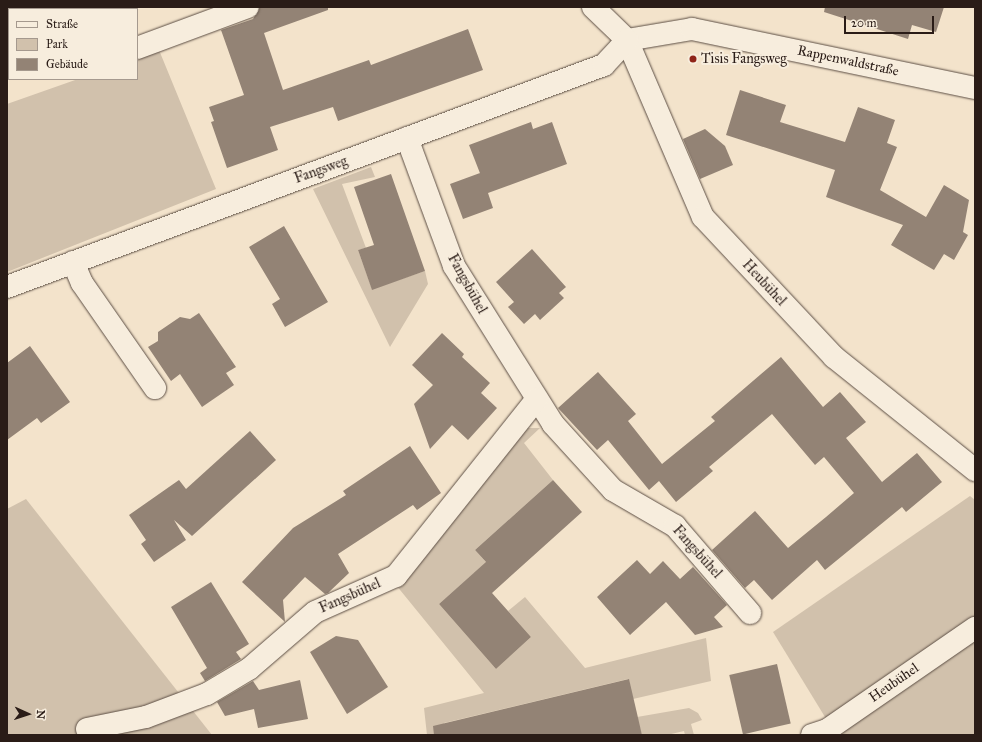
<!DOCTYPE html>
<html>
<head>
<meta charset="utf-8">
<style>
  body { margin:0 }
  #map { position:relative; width:982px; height:742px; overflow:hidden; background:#f3e3cb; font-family:"IM FELL Great Primer",serif }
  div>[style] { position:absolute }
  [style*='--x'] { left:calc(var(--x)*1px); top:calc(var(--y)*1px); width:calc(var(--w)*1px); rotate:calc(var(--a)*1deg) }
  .green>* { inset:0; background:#d1c1ac }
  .building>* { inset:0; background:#938375; transform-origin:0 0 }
  .roads { filter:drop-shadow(0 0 1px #5c4e44) drop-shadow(0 0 1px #5c4e44) }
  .minor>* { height:22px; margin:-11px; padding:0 11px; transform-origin:11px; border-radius:11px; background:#f7eddd }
  .dots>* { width:11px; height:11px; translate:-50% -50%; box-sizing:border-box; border:2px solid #f7eddd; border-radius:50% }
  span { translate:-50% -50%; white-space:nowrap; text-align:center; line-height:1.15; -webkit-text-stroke:4px #f7eddd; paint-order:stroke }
  .poi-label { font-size:14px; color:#2a1c17 }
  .left { translate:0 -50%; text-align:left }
  .street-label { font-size:14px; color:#2a1c17 }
  .frame { position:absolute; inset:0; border:8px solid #2a1c17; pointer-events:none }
  .legend { position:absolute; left:8px; top:8px; width:130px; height:72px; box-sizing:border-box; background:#f7eddd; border:1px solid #a5998e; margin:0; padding:5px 7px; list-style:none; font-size:12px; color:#2a1c17 }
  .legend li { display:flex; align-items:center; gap:8px; height:20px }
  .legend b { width:20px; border:1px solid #a5998e }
  .north { position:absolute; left:8px; top:694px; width:40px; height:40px; -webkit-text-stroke:3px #f7eddd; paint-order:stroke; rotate:93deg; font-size:11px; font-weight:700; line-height:16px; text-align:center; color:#2a1c17 }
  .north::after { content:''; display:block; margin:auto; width:14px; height:18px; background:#2a1c17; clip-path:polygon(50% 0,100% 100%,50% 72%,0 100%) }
  .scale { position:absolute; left:844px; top:16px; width:90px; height:18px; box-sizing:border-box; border:2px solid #2a1c17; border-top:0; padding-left:5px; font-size:12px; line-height:14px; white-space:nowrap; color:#2a1c17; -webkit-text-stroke:3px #f7eddd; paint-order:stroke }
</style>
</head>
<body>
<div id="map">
  <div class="green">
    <div style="clip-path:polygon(159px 50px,216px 189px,7px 272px,7px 104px,78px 79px,137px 79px,137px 58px)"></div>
    <div style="clip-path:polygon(371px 167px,375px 177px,342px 184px,366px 248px,358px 250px,372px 289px,425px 271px,428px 284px,390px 347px,313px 189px)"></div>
    <div style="clip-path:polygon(526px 428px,540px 428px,524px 443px,553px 480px,475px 550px,504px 582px,474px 573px,439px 604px,496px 669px,531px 637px,508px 611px,525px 597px,585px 668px,706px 638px,711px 681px,633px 699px,628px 679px,444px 723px,446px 735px,427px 735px,424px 708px,484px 693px,396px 585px)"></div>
    <div style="clip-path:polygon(970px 496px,975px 500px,975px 735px,836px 735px,773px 632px)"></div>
    <div style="clip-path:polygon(26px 499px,212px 735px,7px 735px,7px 509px)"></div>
    <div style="clip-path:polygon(689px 708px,698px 713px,702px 720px,691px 724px,694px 735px,685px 735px,684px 731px,667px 735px,642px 735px,637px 717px)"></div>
  </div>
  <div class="building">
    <div style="clip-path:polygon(260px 7px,328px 7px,328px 10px,264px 33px,283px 90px,369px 60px,371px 65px,468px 29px,483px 70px,338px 121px,333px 107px,270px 127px,278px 150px,227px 168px,211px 122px,214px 121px,209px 107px,244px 95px,221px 30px,253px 19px)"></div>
    <div style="clip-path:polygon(825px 7px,944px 7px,936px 32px,912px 25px,908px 39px,824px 12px)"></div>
    <div style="clip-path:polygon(740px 90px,786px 105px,780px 122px,845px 142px,858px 107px,895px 120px,887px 143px,897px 147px,880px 190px,926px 217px,944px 185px,969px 200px,963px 232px,968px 235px,954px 260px,944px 254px,934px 270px,891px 245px,903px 225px,826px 197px,835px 170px,726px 135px)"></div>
    <div style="clip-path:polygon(531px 122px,533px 129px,552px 122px,567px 164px,488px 193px,493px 208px,463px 219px,450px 184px,480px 173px,483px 181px,469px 145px)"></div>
    <div style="clip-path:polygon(705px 129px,725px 146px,733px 165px,700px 179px,683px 139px)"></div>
    <div style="clip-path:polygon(391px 174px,425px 271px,372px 290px,358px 250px,374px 245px,354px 187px)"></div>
    <div style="clip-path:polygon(284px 226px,328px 302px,285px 327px,272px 304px,280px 299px,249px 247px)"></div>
    <div style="clip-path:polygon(532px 249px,566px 287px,559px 293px,564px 298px,540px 320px,535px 314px,524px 324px,508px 307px,514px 302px,496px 282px)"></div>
    <div style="clip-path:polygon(199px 313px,236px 367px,226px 373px,234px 385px,202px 407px,180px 374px,171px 381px,148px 347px,158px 341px,158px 332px,180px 317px,190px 319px)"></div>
    <div style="clip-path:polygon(442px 333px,464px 354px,462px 357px,490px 383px,481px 393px,497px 408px,468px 440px,452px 425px,430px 449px,414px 404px,433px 385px,412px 365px)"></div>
    <div style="clip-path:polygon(30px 346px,70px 402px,41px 423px,37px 418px,7px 440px,7px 363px)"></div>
    <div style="clip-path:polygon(781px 357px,823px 407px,840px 392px,866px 422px,846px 438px,882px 482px,917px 453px,942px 482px,906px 512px,902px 507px,825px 570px,817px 560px,772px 600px,754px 580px,745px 588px,712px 550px,755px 511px,788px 548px,826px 517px,854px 493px,824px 457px,815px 465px,772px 414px,709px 467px,713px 471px,676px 502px,659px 481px,649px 490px,608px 440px,597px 450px,558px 408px,598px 372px,636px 414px,628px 421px,662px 464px,715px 421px,711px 417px)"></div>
    <div style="clip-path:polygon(250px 431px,276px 460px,192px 536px,174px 520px,186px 540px,154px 562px,141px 544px,146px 540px,129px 515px,179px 480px,186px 489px)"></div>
    <div style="clip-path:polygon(410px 446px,441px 493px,417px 510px,413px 505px,338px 554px,349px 573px,328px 593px,325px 594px,305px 577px,283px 600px,285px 622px,242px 582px,293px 528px,346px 495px,343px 491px)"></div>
    <div style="clip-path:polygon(553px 480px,582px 512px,492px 593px,531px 637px,496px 669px,439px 604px,486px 562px,475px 550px)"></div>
    <div style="clip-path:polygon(637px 560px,650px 574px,663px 561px,680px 579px,693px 567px,727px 605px,714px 617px,723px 627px,695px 635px,666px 602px,630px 635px,597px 597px)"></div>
    <div style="clip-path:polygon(211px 582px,249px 644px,236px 652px,241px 659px,205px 681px,200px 673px,207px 668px,171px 607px)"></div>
    <div style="clip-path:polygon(336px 636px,358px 640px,388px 687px,347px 714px,310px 652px)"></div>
    <div style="left:777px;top:664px;width:61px;height:49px;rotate:77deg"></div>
    <div style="clip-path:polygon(629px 679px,642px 735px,434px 735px,433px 726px)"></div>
    <div style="clip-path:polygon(300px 680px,308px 719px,258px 728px,254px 709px,225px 716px,217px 702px,253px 681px,259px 690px)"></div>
  </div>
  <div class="roads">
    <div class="minor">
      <div style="--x:593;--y:7;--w:47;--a:44.1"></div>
      <div style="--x:627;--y:40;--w:193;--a:66.8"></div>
      <div style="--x:703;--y:217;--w:192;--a:46.9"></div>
      <div style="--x:834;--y:357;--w:181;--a:38.7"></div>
      <div style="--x:627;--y:40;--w:66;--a:-9.6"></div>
      <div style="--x:692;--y:29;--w:289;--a:11.8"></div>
      <div style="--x:137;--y:48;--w:118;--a:-20.3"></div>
      <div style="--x:407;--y:138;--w:136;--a:69.8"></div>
      <div style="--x:454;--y:266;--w:186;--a:57.9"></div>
      <div style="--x:553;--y:424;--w:89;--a:47.7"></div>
      <div style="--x:613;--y:490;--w:72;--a:30.1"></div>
      <div style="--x:675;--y:526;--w:115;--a:49.2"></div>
      <div style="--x:73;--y:262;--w:23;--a:67"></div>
      <div style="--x:82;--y:283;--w:128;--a:55.2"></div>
      <div style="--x:7;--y:287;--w:637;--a:-20.4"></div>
      <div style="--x:604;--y:65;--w:34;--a:-47"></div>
      <div style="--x:87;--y:729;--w:60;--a:-11.5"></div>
      <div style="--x:146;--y:717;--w:65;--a:-20.7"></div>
      <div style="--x:207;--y:694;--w:49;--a:-30.8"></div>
      <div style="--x:249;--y:669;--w:87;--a:-40.8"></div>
      <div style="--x:315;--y:612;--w:89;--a:-24"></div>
      <div style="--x:396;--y:576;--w:226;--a:-51.5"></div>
      <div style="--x:812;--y:735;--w:16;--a:-18"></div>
      <div style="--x:827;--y:730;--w:180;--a:-34.6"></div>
    </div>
  </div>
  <div class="dots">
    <div style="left:693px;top:59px;background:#8f2418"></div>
  </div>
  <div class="poi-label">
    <span class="left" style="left:701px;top:59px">Tisis Fangsweg</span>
  </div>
  <div class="street-label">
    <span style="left:848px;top:61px;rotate:12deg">Rappenwaldstraße</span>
    <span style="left:321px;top:170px;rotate:-20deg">Fangsweg</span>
    <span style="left:764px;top:283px;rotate:47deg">Heubühel</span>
    <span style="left:467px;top:284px;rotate:61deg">Fangsbühel</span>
    <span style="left:697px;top:552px;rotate:48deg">Fangsbühel</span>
    <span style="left:350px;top:596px;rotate:-24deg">Fangsbühel</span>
    <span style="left:894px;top:683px;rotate:-35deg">Heubühel</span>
  </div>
  <div class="frame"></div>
  <ul class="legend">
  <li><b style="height:5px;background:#f7eddd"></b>Straße</li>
  <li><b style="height:11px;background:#d1c1ac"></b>Park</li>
  <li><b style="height:11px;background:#938375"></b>Gebäude</li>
  </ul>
  <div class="north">N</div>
  <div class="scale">20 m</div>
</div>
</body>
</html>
